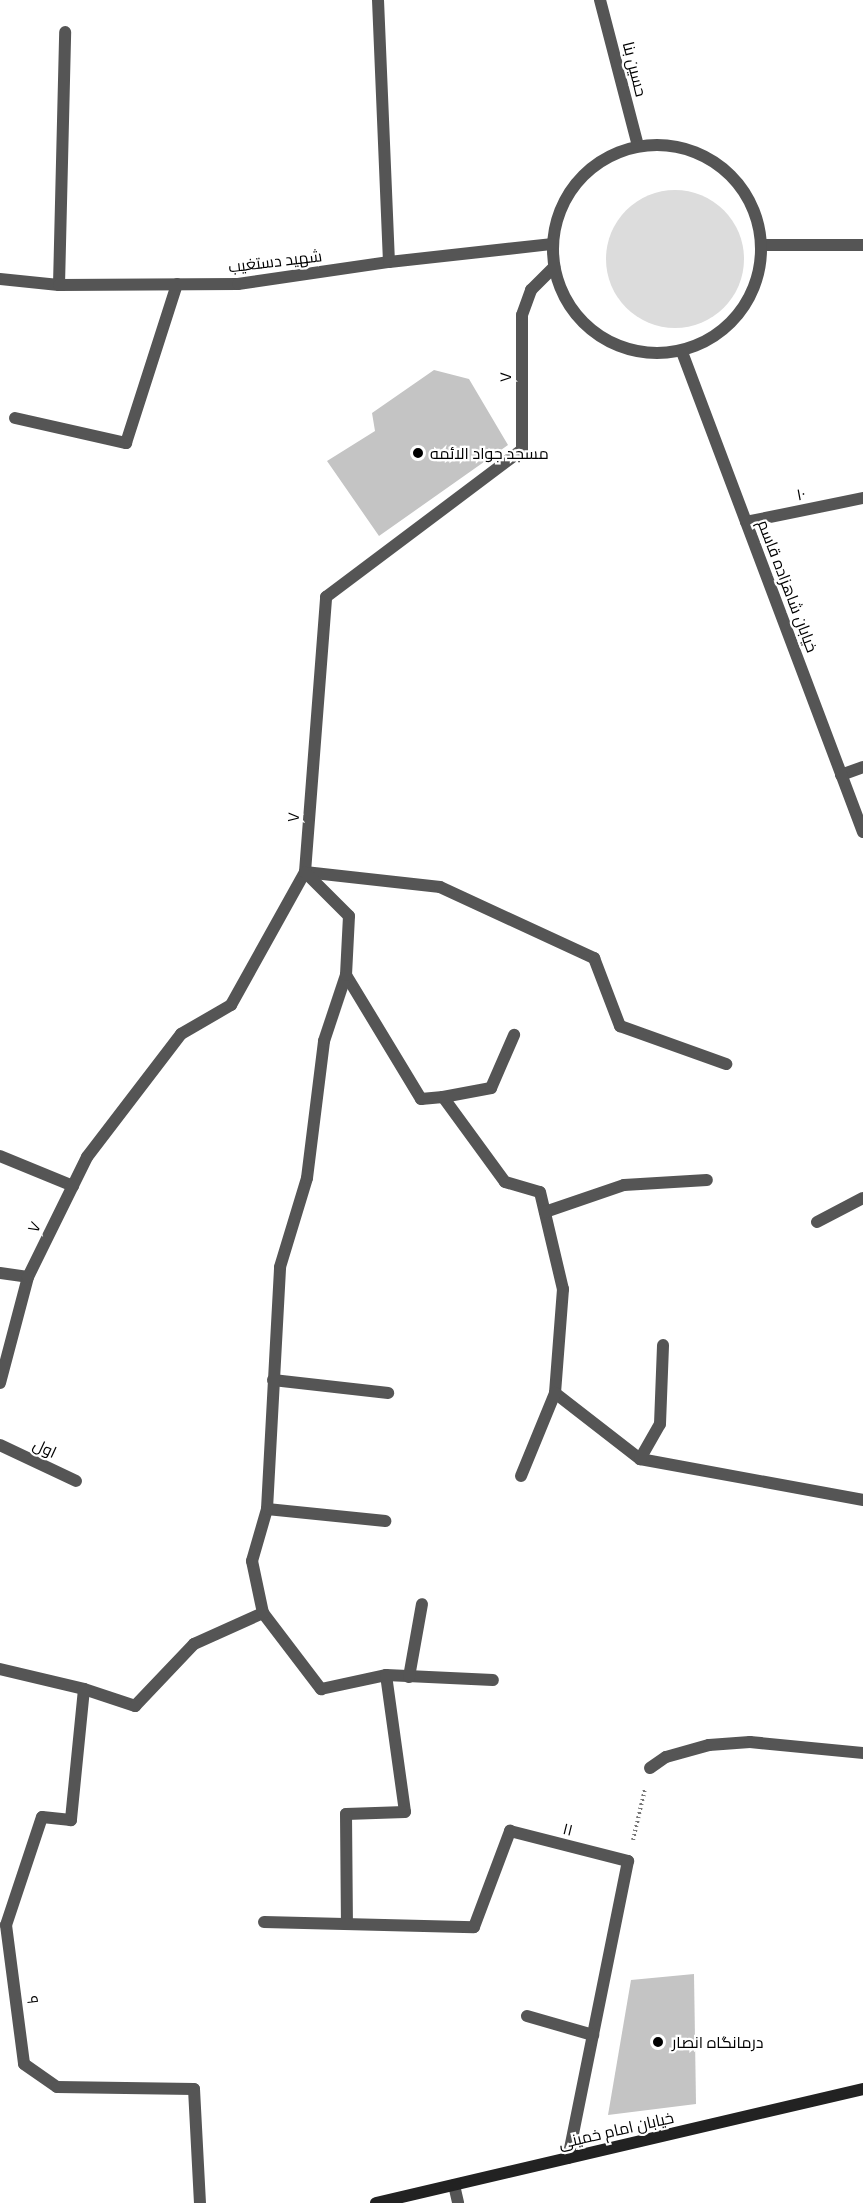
<!DOCTYPE html>
<html>
<head>
<meta charset="utf-8">
<style>
  body { margin:0 }
  #map { position:relative; width:863px; height:2203px; overflow:hidden; background:#fff; font-family:Ubuntu,Cairo,sans-serif }
  div>[style] { position:absolute }
  [style*='--x'] { left:calc(var(--x)*1px); top:calc(var(--y)*1px); width:calc(var(--w)*1px); rotate:calc(var(--a)*1deg) }
  .green>* { inset:0; background:#dcdcdc }
  .round { border-radius:50% }
  .building>* { inset:0; background:#c4c4c4 }
  .path>* { height:4px; margin-top:-2px; transform-origin:0; background:repeating-linear-gradient(90deg,#777 0 1.5px,transparent 0 4.5px) }
  .service>* { height:12px; margin:-6px; padding:0 6px; transform-origin:6px; border-radius:6px; background:#555 }
  .minor>* { height:12px; margin:-6px; padding:0 6px; transform-origin:6px; border-radius:6px; background:#555 }
  .tertiary>* { height:12px; margin:-6px; padding:0 6px; transform-origin:6px; border-radius:6px; background:#555 }
  .tertiary>.ring { margin:-6px; padding:0; box-sizing:content-box; background:none; border:12px solid #555; border-radius:50% }
  .secondary>* { height:12px; margin:-6px; padding:0 6px; transform-origin:6px; border-radius:6px; background:#222 }
  .dots>* { width:16px; height:16px; translate:-50% -50%; box-sizing:border-box; border:3px solid #fff; border-radius:50% }
  span { translate:-50% -50%; white-space:nowrap; text-align:center; line-height:1.15; -webkit-text-stroke:4.5px #fff; paint-order:stroke }
  .street-label { font-size:16px; color:#000 }
  .poi-label { font-size:16px; color:#000 }
  .left { translate:0 -50%; text-align:left }
</style>
</head>
<body>
<div id="map">
  <div class="green">
    <div class="round" style="left:606px;top:190px;width:138px;height:138px"></div>
  </div>
  <div class="building">
    <div style="clip-path:polygon(434px 370px,469px 379px,508px 445px,379px 536px,327px 461px,375px 431px,372px 413px)"></div>
    <div style="clip-path:polygon(694px 1974px,696px 2104px,608px 2115px,631px 1980px)"></div>
  </div>
  <div class="path">
    <div style="--x:633;--y:1840;--w:52;--a:-76.8"></div>
  </div>
  <div class="service">
    <div style="--x:15;--y:418;--w:114;--a:12.7"></div>
    <div style="--x:126;--y:443;--w:167;--a:-72.2"></div>
  </div>
  <div class="minor">
    <div style="--x:378;--y:0;--w:262;--a:87.6"></div>
    <div style="--x:763;--y:245;--w:100;--a:0"></div>
    <div style="--x:59;--y:285;--w:253;--a:-88.6"></div>
    <div style="--x:746;--y:522;--w:119;--a:-11.6"></div>
    <div style="--x:841;--y:775;--w:23;--a:-20"></div>
    <div style="--x:305;--y:872;--w:136;--a:6.3"></div>
    <div style="--x:440;--y:887;--w:170;--a:24.8"></div>
    <div style="--x:594;--y:958;--w:73;--a:69.1"></div>
    <div style="--x:620;--y:1026;--w:113;--a:19.7"></div>
    <div style="--x:346;--y:975;--w:145;--a:58.8"></div>
    <div style="--x:421;--y:1099;--w:22;--a:-5"></div>
    <div style="--x:443;--y:1097;--w:105;--a:53.9"></div>
    <div style="--x:505;--y:1182;--w:36;--a:16"></div>
    <div style="--x:540;--y:1192;--w:100;--a:76.7"></div>
    <div style="--x:563;--y:1289;--w:104;--a:94.4"></div>
    <div style="--x:555;--y:1393;--w:108;--a:37.8"></div>
    <div style="--x:640;--y:1459;--w:227;--a:10.4"></div>
    <div style="--x:443;--y:1097;--w:49;--a:-10.6"></div>
    <div style="--x:491;--y:1088;--w:58;--a:-66.5"></div>
    <div style="--x:0;--y:1156;--w:79;--a:22.3"></div>
    <div style="--x:545;--y:1212;--w:83;--a:-18.9"></div>
    <div style="--x:624;--y:1185;--w:83;--a:-3.4"></div>
    <div style="--x:817;--y:1222;--w:52;--a:-27.6"></div>
    <div style="--x:0;--y:1273;--w:28;--a:8"></div>
    <div style="--x:273;--y:1380;--w:116;--a:6.4"></div>
    <div style="--x:0;--y:1383;--w:110;--a:-75.2"></div>
    <div style="--x:28;--y:1277;--w:134;--a:-63.8"></div>
    <div style="--x:87;--y:1157;--w:155;--a:-52.6"></div>
    <div style="--x:181;--y:1034;--w:58;--a:-30.1"></div>
    <div style="--x:231;--y:1005;--w:152;--a:-60.9"></div>
    <div style="--x:305;--y:872;--w:276;--a:-85.6"></div>
    <div style="--x:326;--y:597;--w:245;--a:-36.9"></div>
    <div style="--x:522;--y:450;--w:135;--a:-90"></div>
    <div style="--x:522;--y:315;--w:27;--a:-70"></div>
    <div style="--x:531;--y:290;--w:33;--a:-45"></div>
    <div style="--x:0;--y:1445;--w:84;--a:25.3"></div>
    <div style="--x:640;--y:1459;--w:40;--a:-60.3"></div>
    <div style="--x:660;--y:1424;--w:79;--a:-87.8"></div>
    <div style="--x:521;--y:1476;--w:90;--a:-67.7"></div>
    <div style="--x:267;--y:1509;--w:119;--a:5.8"></div>
    <div style="--x:263;--y:1613;--w:96;--a:52.7"></div>
    <div style="--x:321;--y:1689;--w:66;--a:-12.2"></div>
    <div style="--x:386;--y:1675;--w:138;--a:82.1"></div>
    <div style="--x:405;--y:1812;--w:59;--a:178.1"></div>
    <div style="--x:346;--y:1814;--w:110;--a:89.5"></div>
    <div style="--x:0;--y:1669;--w:86;--a:13.4"></div>
    <div style="--x:84;--y:1689;--w:54;--a:18.4"></div>
    <div style="--x:135;--y:1706;--w:86;--a:-46.4"></div>
    <div style="--x:194;--y:1644;--w:76;--a:-24.2"></div>
    <div style="--x:263;--y:1613;--w:53;--a:-101.9"></div>
    <div style="--x:252;--y:1561;--w:54;--a:-73.9"></div>
    <div style="--x:267;--y:1509;--w:242;--a:-86.9"></div>
    <div style="--x:280;--y:1267;--w:93;--a:-73.1"></div>
    <div style="--x:307;--y:1178;--w:138;--a:-82.9"></div>
    <div style="--x:324;--y:1041;--w:70;--a:-71.6"></div>
    <div style="--x:346;--y:975;--w:59;--a:-87.1"></div>
    <div style="--x:349;--y:916;--w:62;--a:-135"></div>
    <div style="--x:386;--y:1675;--w:107;--a:2.7"></div>
    <div style="--x:409;--y:1677;--w:74;--a:-79.9"></div>
    <div style="--x:84;--y:1689;--w:132;--a:95.7"></div>
    <div style="--x:71;--y:1820;--w:29;--a:-174"></div>
    <div style="--x:42;--y:1817;--w:114;--a:108.4"></div>
    <div style="--x:6;--y:1925;--w:140;--a:82.6"></div>
    <div style="--x:24;--y:2064;--w:40;--a:34.9"></div>
    <div style="--x:57;--y:2087;--w:137;--a:0.8"></div>
    <div style="--x:194;--y:2089;--w:114;--a:87"></div>
    <div style="--x:650;--y:1768;--w:19;--a:-35"></div>
    <div style="--x:666;--y:1757;--w:45;--a:-15.6"></div>
    <div style="--x:709;--y:1745;--w:41;--a:-4.2"></div>
    <div style="--x:750;--y:1742;--w:114;--a:5.6"></div>
    <div style="--x:264;--y:1922;--w:210;--a:1.4"></div>
    <div style="--x:474;--y:1927;--w:103;--a:-69.4"></div>
    <div style="--x:510;--y:1831;--w:122;--a:14.3"></div>
    <div style="--x:628;--y:1861;--w:303;--a:101.4"></div>
    <div style="--x:527;--y:2016;--w:69;--a:16.1"></div>
    <div style="--x:454;--y:2185;--w:18;--a:77"></div>
  </div>
  <div class="tertiary">
    <div style="--x:600;--y:0;--w:151;--a:75.4"></div>
    <div class="ring" style="left:553px;top:145px;width:196px;height:196px"></div>
    <div style="--x:0;--y:279;--w:59;--a:5.8"></div>
    <div style="--x:59;--y:285;--w:179;--a:-0.3"></div>
    <div style="--x:238;--y:284;--w:153;--a:-8.3"></div>
    <div style="--x:389;--y:262;--w:165;--a:-6.3"></div>
    <div style="--x:682;--y:352;--w:513;--a:69.34"></div>
  </div>
  <div class="secondary">
    <div style="--x:376;--y:2203;--w:500;--a:-13.17"></div>
  </div>
  <div class="dots">
    <div style="left:418px;top:453px;background:#000"></div>
    <div style="left:658px;top:2042px;background:#000"></div>
  </div>
  <div class="street-label">
    <span style="left:635px;top:69px;rotate:76deg">حسین بنا</span>
    <span style="left:275px;top:261px;rotate:-7deg">شهید دستغیب</span>
    <span style="left:505px;top:377px;rotate:-90deg">۷</span>
    <span style="left:801px;top:494px;rotate:-11deg">۱۰</span>
    <span style="left:788px;top:586px;rotate:69deg">خیابان شاهزاده قاسم</span>
    <span style="left:293px;top:817px;rotate:-86deg">۷</span>
    <span style="left:34px;top:1227px;rotate:-64deg">۷</span>
    <span style="left:45px;top:1448px;rotate:25deg">اول</span>
    <span style="left:568px;top:1829px;rotate:14deg">۱۱</span>
    <span style="left:33px;top:2000px;rotate:83deg">۹</span>
    <span style="left:616px;top:2130px;rotate:-13deg">خیابان امام خمینی</span>
  </div>
  <div class="poi-label">
    <span class="left" style="left:430px;top:453px">مسجد جواد الائمه</span>
    <span class="left" style="left:672px;top:2042px">درمانگاه انصار</span>
  </div>
</div>
</body>
</html>
